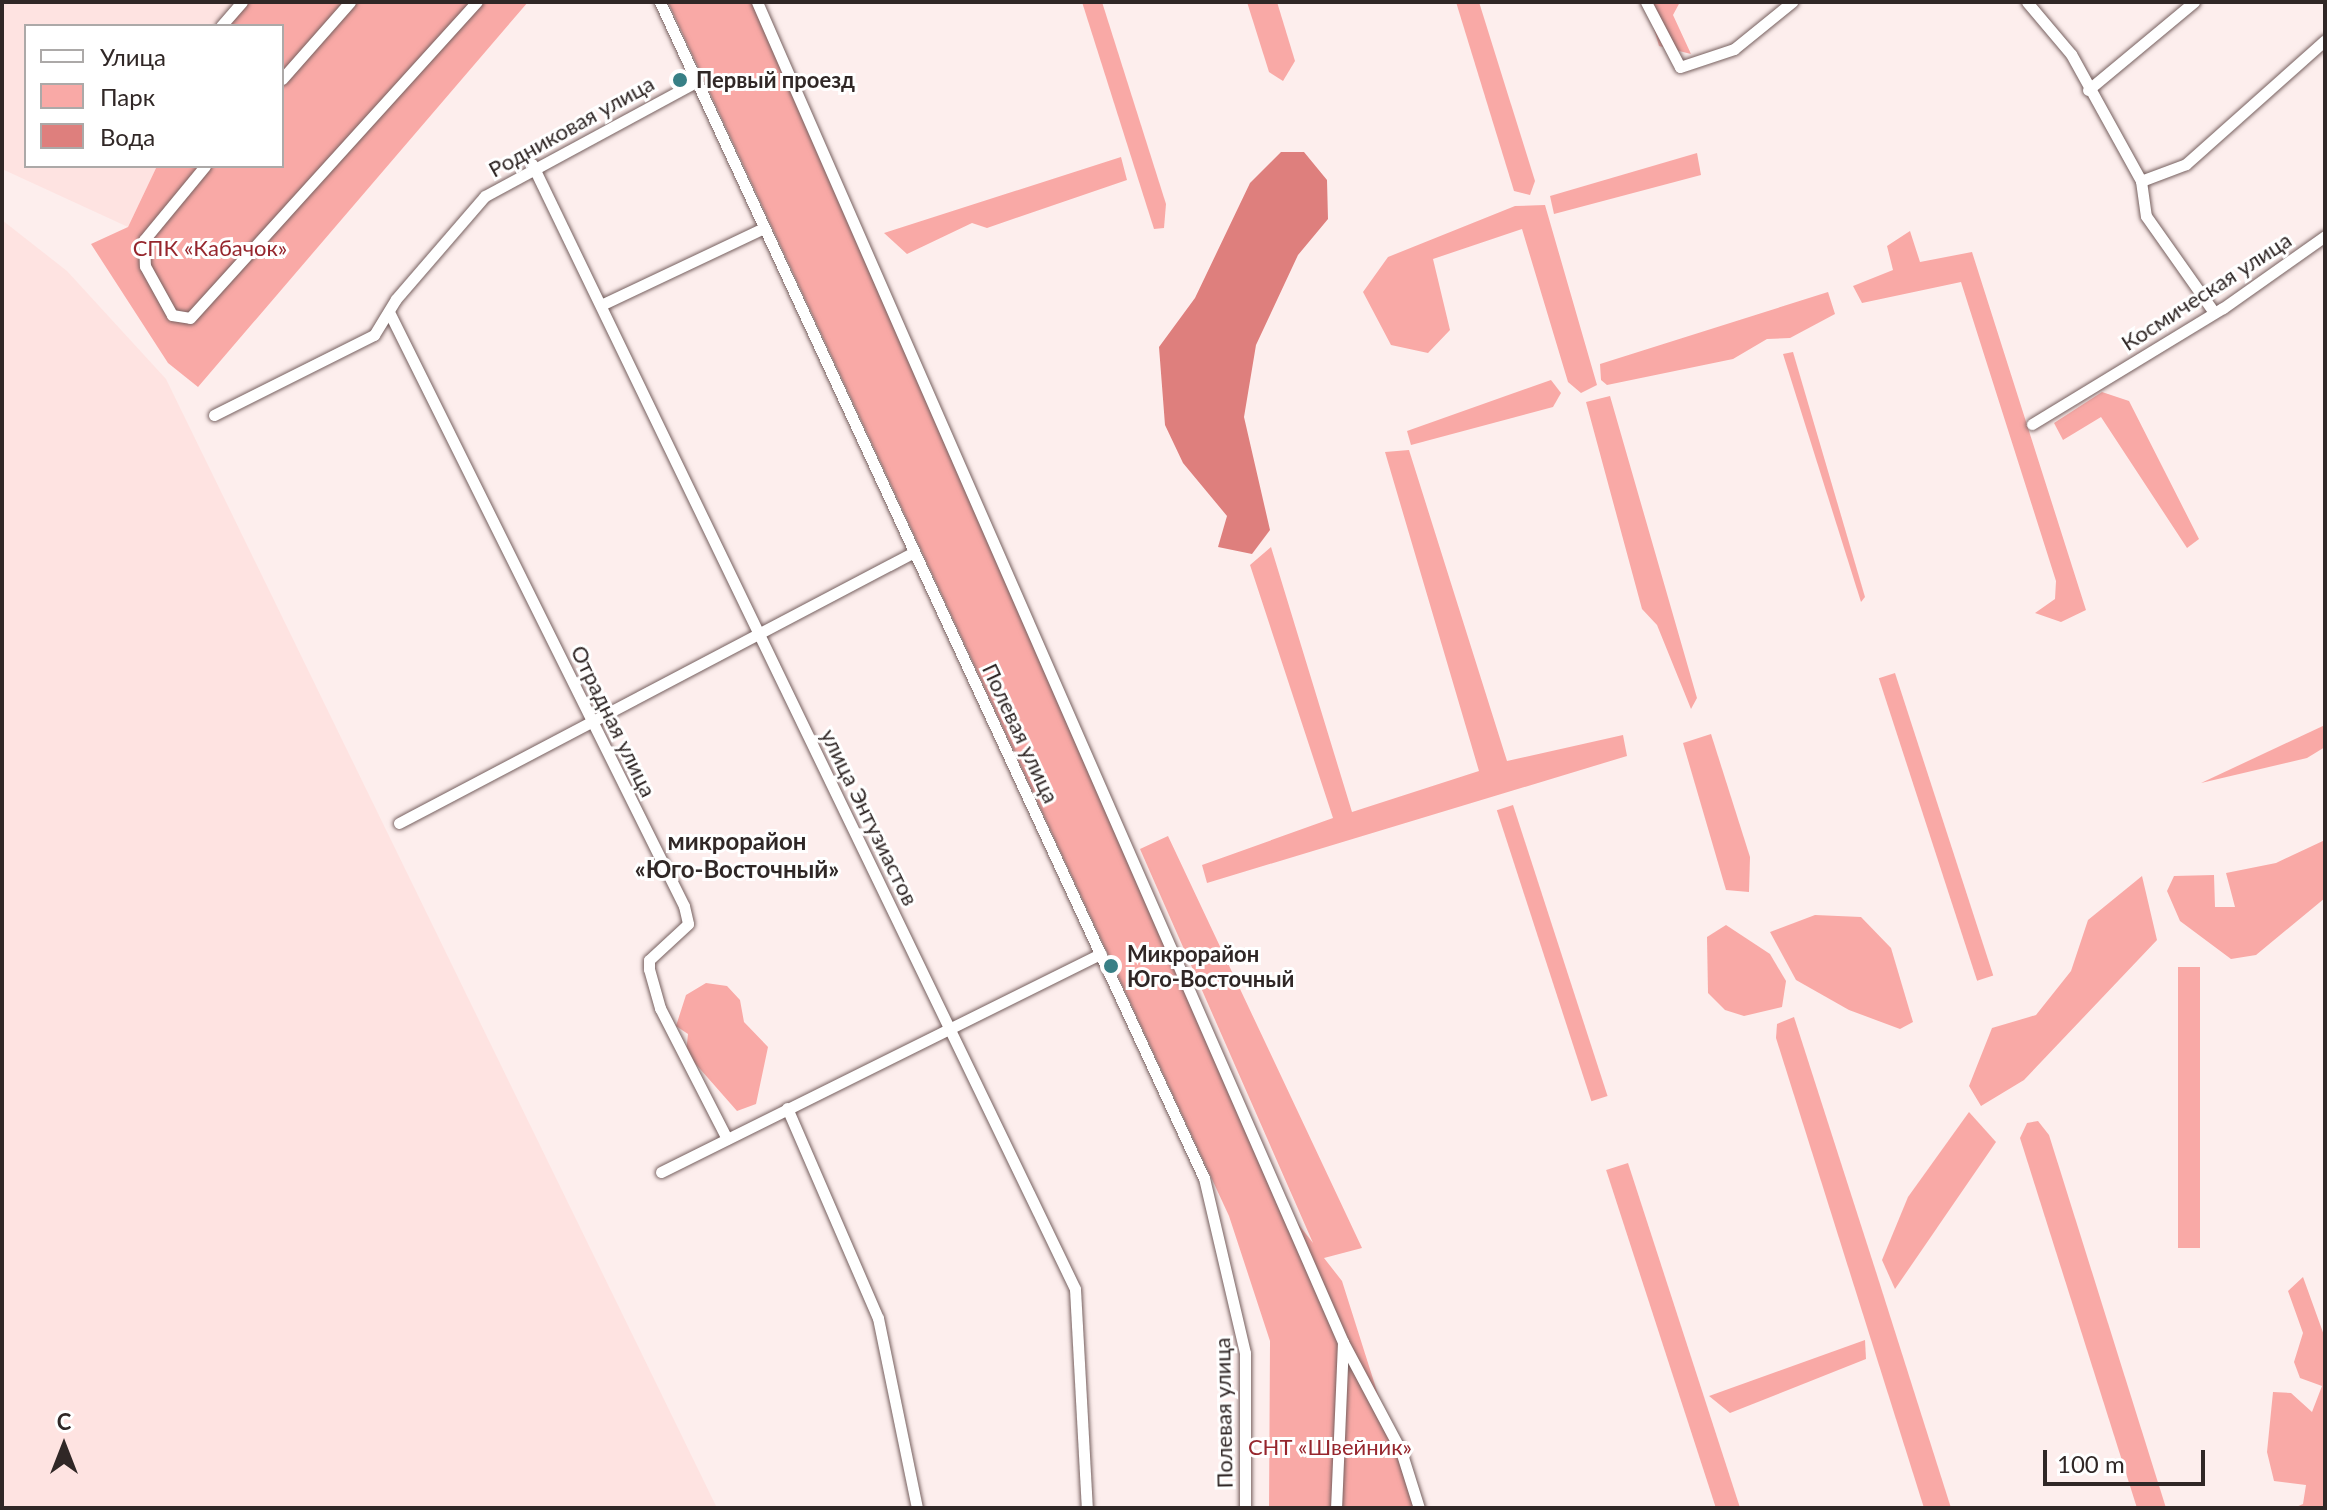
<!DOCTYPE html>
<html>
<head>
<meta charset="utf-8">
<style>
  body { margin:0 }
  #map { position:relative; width:2327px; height:1510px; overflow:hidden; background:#fdeeed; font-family:Lato,sans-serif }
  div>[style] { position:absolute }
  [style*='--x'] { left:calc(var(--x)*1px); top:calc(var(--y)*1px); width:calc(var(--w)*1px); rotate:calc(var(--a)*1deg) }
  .built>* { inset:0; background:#fee3e1 }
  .green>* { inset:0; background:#f9a9a6; transform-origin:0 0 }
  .water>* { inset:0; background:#de7f7d }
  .roads { filter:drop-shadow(0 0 2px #76605f) drop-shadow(0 0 2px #76605f) }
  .minor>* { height:11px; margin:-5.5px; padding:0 5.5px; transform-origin:5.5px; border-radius:5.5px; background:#fff }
  .dots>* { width:22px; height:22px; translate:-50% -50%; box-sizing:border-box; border:4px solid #fff; border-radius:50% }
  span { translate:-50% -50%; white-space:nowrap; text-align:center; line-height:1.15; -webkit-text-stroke:6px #fff; paint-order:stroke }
  .poi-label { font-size:22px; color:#302726; font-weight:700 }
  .left { translate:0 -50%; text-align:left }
  .street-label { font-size:22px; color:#302726 }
  .park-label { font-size:22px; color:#96262d }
  .neighbourhood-label { font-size:24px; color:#302726; font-weight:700 }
  .frame { position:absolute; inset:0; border:4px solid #302726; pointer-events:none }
  .legend { position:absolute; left:24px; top:24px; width:260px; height:144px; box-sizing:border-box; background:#fff; border:2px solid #aca9a8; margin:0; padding:10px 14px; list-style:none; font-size:24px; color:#302726 }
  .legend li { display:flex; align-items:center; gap:16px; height:40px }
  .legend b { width:40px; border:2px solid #aca9a8 }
  .north { position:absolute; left:24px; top:1406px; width:80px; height:80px; -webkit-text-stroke:6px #fff; paint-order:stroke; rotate:0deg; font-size:22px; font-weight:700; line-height:32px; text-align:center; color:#302726 }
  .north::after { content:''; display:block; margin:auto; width:28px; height:36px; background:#302726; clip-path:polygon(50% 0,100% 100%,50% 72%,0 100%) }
  .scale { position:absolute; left:2043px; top:1450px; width:162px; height:36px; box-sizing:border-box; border:4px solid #302726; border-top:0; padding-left:10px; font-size:24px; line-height:28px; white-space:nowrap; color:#302726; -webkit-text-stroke:6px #fff; paint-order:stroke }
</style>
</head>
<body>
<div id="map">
  <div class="built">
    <div style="clip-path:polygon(2px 2px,235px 2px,224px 26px,26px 26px,26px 166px,157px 166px,128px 227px,2px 169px)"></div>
    <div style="clip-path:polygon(2px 220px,67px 271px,166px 379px,717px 1508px,2px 1508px)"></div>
  </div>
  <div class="green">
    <div style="clip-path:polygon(235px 2px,528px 2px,198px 387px,168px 363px,91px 244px,128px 227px,157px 166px,282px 166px,282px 26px,224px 26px)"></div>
    <div style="clip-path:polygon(668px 2px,759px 2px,1289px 1212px,1313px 1243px,1140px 849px,1168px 836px,1362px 1248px,1324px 1258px,1342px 1281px,1414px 1508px,1269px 1508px,1270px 1341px,1229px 1216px)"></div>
    <div style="clip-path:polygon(1082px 2px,1102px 2px,1166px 204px,1164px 228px,1154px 229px)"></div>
    <div style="clip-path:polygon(1247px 2px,1277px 2px,1295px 61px,1283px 81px,1269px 72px)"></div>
    <div style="clip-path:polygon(1456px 2px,1479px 2px,1535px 181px,1530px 195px,1514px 191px)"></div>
    <div style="clip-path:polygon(1646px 2px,1680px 2px,1673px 15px,1691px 54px,1659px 46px)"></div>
    <div style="clip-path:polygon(1697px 153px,1701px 175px,1554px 214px,1550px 196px)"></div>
    <div style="clip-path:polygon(1121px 157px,1127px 180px,987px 228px,972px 223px,907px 254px,884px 233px)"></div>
    <div style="clip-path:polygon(1545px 205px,1597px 385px,1581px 393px,1568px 382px,1522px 229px,1433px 259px,1450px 330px,1428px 353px,1391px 345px,1363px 292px,1388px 257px,1515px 206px)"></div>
    <div style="clip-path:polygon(1910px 231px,1920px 262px,1972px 252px,2086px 610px,2061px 622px,2035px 613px,2055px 599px,2056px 581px,1961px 282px,1862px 303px,1853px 286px,1893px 270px,1887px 246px)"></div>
    <div style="clip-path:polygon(1828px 292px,1835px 314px,1790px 338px,1767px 339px,1733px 359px,1607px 385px,1601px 380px,1600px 364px)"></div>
    <div style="clip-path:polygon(1793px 352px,1865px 597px,1861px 602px,1783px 354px)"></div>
    <div style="clip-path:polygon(1551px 380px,1561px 393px,1553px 407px,1411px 445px,1407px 431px)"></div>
    <div style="clip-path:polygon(2102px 392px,2129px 401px,2199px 539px,2187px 548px,2101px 417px,2063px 440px,2054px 423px)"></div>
    <div style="clip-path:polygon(1610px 396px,1697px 698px,1691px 709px,1657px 625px,1642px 609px,1586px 402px)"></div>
    <div style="clip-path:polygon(1409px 450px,1507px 761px,1623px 735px,1627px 756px,1207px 883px,1202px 865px,1333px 818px,1250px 565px,1271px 547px,1352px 812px,1479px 771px,1385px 452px)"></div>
    <div style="left:1895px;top:673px;width:318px;height:17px;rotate:72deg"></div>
    <div style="clip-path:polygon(2325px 725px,2325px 747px,2307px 758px,2201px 783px)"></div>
    <div style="clip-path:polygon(1711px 734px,1750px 857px,1749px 892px,1726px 890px,1683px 743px)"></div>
    <div style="left:1513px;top:805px;width:306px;height:17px;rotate:72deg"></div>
    <div style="clip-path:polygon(2325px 840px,2325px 898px,2256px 955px,2231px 959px,2180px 921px,2167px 891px,2174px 876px,2214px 875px,2215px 907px,2235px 907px,2226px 873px,2276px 863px)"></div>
    <div style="clip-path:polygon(2142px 876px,2157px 940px,2024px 1080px,1981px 1106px,1969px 1086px,1992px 1028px,2036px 1015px,2071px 971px,2088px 920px)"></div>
    <div style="clip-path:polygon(1815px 915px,1861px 917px,1891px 948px,1913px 1022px,1900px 1029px,1849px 1010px,1796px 980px,1770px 932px)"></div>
    <div style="clip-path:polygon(1726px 925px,1770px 954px,1786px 981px,1782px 1007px,1744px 1016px,1725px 1010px,1708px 993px,1707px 937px)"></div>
    <div style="left:2178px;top:967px;width:22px;height:281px"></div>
    <div style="clip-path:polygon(706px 983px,727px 986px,740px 1000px,744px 1022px,768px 1047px,756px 1104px,737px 1111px,686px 1053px,688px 1034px,676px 1026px,686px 995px)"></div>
    <div style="clip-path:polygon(1794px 1017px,1877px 1275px,1951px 1508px,1924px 1508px,1776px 1038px,1777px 1024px)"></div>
    <div style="clip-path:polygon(1969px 1112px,1996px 1142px,1895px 1289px,1882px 1260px,1908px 1197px)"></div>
    <div style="clip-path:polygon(2038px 1121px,2049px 1135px,2166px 1508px,2137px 1508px,2020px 1138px,2027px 1123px)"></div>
    <div style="left:1628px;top:1163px;width:362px;height:23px;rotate:72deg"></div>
    <div style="clip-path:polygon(2303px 1277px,2325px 1338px,2325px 1508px,2294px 1508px,2303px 1504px,2306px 1485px,2274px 1481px,2267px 1452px,2273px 1392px,2291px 1393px,2312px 1412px,2322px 1386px,2300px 1378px,2294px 1362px,2303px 1333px,2288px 1291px)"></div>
    <div style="clip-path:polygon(1865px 1340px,1866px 1359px,1730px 1413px,1709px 1396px)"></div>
  </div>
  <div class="water">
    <div style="clip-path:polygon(1281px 152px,1304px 152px,1327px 180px,1328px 219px,1298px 255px,1256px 345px,1244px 417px,1270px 530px,1252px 554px,1218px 547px,1227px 516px,1183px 463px,1165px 425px,1159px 347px,1195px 298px,1250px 183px)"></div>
  </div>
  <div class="roads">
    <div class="minor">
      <div style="--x:660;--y:2;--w:1296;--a:65.18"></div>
      <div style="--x:1204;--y:1178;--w:180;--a:76.8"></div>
      <div style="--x:1245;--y:1353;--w:155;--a:90"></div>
      <div style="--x:757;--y:2;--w:1463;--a:66.38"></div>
      <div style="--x:1343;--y:1342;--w:166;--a:92.4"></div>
      <div style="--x:1646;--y:2;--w:73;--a:62.4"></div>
      <div style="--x:1680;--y:67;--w:57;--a:-18.4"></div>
      <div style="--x:1734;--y:49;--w:75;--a:-39"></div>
      <div style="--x:2027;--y:2;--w:68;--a:49.8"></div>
      <div style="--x:2071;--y:54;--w:145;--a:61.1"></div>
      <div style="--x:2141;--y:181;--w:35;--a:82"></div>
      <div style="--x:2146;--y:216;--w:116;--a:54.8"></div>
      <div style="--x:221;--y:26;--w:32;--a:-49"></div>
      <div style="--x:282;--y:79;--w:103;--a:-48.6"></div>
      <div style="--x:2088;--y:90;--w:138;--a:-39.7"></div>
      <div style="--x:532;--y:164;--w:1249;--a:64.23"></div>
      <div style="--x:1075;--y:1289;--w:219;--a:86.9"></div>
      <div style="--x:205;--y:166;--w:96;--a:129.5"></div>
      <div style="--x:144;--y:240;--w:26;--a:88"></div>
      <div style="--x:145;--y:266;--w:56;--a:61.1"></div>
      <div style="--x:172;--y:315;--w:18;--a:9"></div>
      <div style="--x:190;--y:318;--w:427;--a:-47.8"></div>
      <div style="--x:2141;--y:181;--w:48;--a:-20.7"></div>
      <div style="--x:2186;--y:164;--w:186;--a:-41.7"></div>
      <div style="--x:601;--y:305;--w:180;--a:-25.3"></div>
      <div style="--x:389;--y:312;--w:663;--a:63.59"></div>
      <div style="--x:684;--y:906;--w:18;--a:77"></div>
      <div style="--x:688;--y:924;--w:53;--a:137.3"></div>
      <div style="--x:649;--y:960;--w:9;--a:90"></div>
      <div style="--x:649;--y:969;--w:41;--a:74.2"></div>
      <div style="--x:660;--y:1008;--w:147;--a:62.9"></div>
      <div style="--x:214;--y:415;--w:179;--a:-26.6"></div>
      <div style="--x:374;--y:335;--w:42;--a:-58.6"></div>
      <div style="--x:396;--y:299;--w:136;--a:-49.2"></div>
      <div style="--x:485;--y:196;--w:240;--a:-28.4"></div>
      <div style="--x:2032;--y:424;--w:223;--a:-31.3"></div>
      <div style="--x:2223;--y:308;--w:125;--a:-35.2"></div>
      <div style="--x:399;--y:823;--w:582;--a:-27.75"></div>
      <div style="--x:787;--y:1108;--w:229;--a:66.6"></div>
      <div style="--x:878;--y:1318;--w:194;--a:78.4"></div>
      <div style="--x:661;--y:1172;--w:491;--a:-26.4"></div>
      <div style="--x:1343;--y:1342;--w:123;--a:62"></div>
      <div style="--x:1401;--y:1451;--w:60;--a:72.5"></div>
    </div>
  </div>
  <div class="dots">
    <div style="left:680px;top:80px;background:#388086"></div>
    <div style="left:1111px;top:966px;background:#388086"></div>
  </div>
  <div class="poi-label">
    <span class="left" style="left:696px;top:80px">Первый проезд</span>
    <span class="left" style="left:1127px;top:966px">Микрорайон<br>Юго-Восточный</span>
  </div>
  <div class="street-label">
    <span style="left:571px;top:126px;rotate:-29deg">Родниковая улица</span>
    <span style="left:2206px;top:291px;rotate:-33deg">Космическая улица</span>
    <span style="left:614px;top:721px;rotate:64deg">Отрадная улица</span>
    <span style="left:1021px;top:733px;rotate:65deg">Полевая улица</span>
    <span style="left:870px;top:817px;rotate:64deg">улица Энтузиастов</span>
    <span style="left:1223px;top:1413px;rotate:-91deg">Полевая улица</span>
  </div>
  <div class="park-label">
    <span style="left:210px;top:248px">СПК «Кабачок»</span>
    <span style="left:1330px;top:1447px">СНТ «Швейник»</span>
  </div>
  <div class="neighbourhood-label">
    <span style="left:737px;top:855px">микрорайон<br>«Юго-Восточный»</span>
  </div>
  <div class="frame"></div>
  <ul class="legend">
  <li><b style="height:10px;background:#fff"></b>Улица</li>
  <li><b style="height:22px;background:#f9a9a6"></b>Парк</li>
  <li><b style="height:22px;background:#de7f7d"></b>Вода</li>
  </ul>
  <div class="north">С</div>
  <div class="scale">100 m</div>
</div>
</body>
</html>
